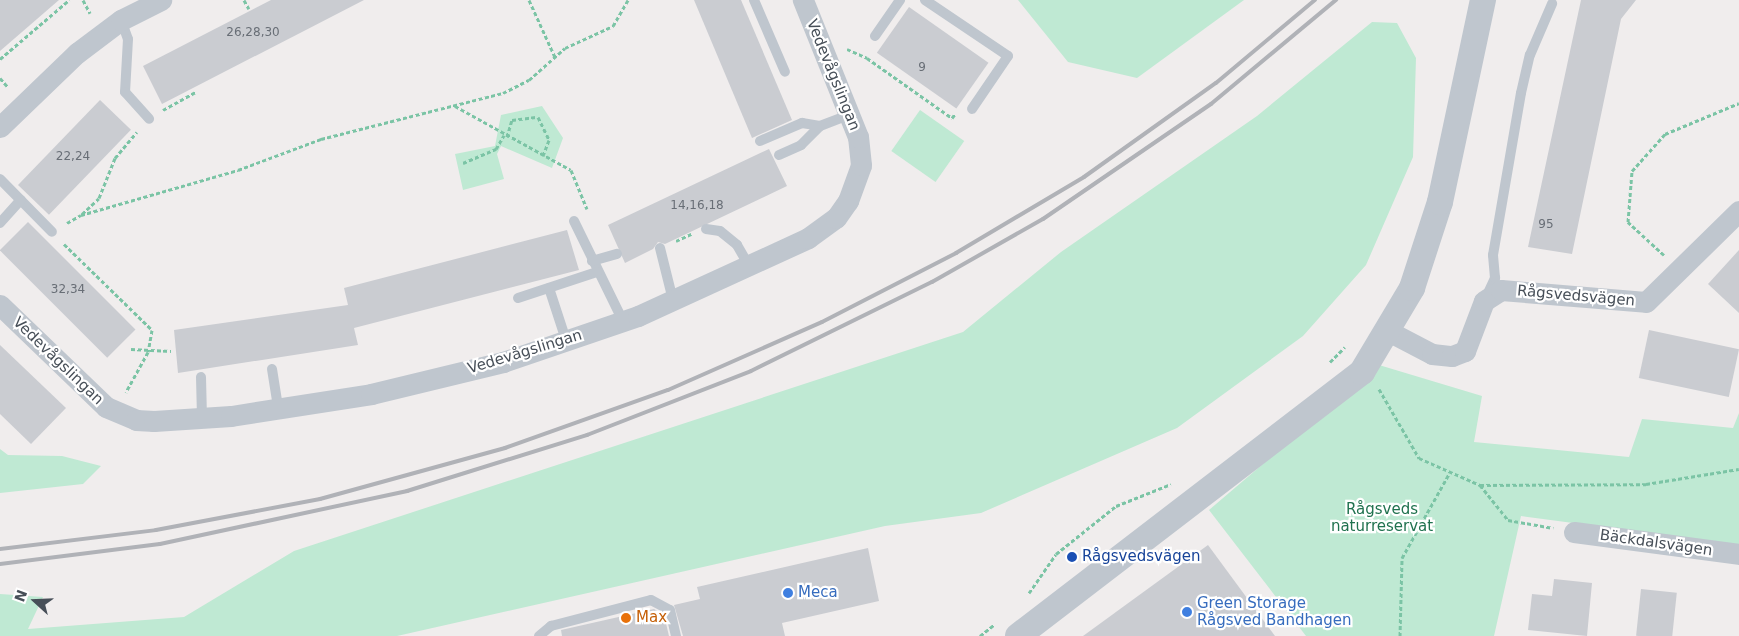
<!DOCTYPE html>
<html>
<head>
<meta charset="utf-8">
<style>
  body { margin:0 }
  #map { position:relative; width:1739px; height:636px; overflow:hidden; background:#f0eded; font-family:"DejaVu Sans",sans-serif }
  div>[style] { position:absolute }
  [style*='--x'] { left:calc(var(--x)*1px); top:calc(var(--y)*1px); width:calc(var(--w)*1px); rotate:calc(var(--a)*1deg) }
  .green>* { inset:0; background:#bfe9d3; transform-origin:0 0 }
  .building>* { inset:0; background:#caccd1; transform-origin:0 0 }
  .path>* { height:3px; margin-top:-1.5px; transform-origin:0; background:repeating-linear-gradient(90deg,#7bc4a5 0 4px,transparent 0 6.5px) }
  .service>* { height:10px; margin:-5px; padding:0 5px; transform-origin:5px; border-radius:5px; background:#bfc6ce }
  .minor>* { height:21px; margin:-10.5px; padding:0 10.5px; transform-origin:10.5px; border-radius:10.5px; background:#bfc6ce }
  .tertiary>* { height:26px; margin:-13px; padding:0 13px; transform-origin:13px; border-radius:13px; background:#bfc6ce }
  .rail>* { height:4px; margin:-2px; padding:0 2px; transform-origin:2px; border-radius:2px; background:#b0b2b7 }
  .dots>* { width:14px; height:14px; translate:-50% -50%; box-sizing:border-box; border:2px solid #fff; border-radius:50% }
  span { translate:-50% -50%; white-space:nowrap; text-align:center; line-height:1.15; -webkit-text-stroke:4.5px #fff; paint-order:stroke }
  .number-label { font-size:12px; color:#686e76 }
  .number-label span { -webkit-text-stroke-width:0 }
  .street-label { font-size:15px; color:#474f58 }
  .park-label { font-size:15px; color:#20724f }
  .transit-label { font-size:15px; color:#164399 }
  .left { translate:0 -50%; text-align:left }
  .shop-label { font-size:15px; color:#366cbe }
  .food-label { font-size:15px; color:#c56008 }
  .north { position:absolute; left:10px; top:576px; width:50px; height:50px; -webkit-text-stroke:4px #fff; paint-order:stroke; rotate:290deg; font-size:14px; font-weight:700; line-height:20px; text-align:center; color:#474f58 }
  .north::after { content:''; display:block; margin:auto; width:18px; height:22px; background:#474f58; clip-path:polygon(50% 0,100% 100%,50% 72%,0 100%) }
</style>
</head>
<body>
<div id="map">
  <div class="green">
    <div style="clip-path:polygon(1018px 0,1244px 0,1137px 78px,1068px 62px)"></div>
    <div style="clip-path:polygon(1372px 22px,1397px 23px,1416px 58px,1413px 157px,1366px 265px,1303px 336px,1177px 428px,981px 513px,885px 526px,397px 636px,0 636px,0 594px,43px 597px,28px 629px,184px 617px,294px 551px,963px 332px,1061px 252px,1257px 116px)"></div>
    <div style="clip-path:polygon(542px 106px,563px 138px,552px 168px,501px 146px,497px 154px,504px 179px,463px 190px,455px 154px,495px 146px,501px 115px)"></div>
    <div style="left:920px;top:110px;width:54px;height:50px;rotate:35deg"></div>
    <div style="clip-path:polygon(1379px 365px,1482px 396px,1474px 442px,1629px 457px,1642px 419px,1733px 428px,1739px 413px,1739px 545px,1521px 516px,1494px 636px,1306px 636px,1209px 510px)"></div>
    <div style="clip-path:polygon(0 449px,8px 455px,62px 456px,101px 466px,83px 484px,0 493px)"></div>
  </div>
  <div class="building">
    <div style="clip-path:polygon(0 0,59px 0,0 51px)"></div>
    <div style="clip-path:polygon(271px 0,364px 0,162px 104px,143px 66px)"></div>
    <div style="clip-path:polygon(694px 0,741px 0,792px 120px,752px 138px)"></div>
    <div style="clip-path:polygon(1581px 0,1636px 0,1621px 19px,1572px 254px,1528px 247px)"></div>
    <div style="left:909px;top:7px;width:97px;height:56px;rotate:35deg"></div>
    <div style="left:100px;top:100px;width:43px;height:118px;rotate:44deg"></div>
    <div style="clip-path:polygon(769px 149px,787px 186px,665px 244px,658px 242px,653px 249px,625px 263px,608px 225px)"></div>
    <div style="left:28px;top:222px;width:152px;height:40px;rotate:45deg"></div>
    <div style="clip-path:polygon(567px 230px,579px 270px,354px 328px,358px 345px,178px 373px,174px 330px,348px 305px,344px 288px)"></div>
    <div style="clip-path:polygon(1739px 250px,1739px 313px,1708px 284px)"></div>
    <div style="left:1649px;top:330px;width:92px;height:49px;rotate:12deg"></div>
    <div style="clip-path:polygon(0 345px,66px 408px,31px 444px,0 414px)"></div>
    <div style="clip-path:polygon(1208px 545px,1275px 636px,1083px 636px)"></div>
    <div style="clip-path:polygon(868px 548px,879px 601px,782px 623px,785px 636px,683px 636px,674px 605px,700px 599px,697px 587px)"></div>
    <div style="clip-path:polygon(1554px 579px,1592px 583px,1587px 636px,1528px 630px,1532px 594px,1552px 596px)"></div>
    <div style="left:1641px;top:589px;width:36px;height:47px;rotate:6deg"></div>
    <div style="clip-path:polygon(654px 609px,664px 615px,669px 636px,562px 636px,561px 630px)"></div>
  </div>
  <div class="path">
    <div style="--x:83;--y:0;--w:15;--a:62"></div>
    <div style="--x:244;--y:0;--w:10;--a:61"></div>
    <div style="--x:529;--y:0;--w:63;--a:65.5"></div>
    <div style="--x:847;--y:49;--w:22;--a:24"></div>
    <div style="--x:867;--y:58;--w:104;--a:35.2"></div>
    <div style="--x:952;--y:118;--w:5;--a:-53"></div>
    <div style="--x:0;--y:59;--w:91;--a:-40.5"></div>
    <div style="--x:0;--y:78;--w:11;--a:49"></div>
    <div style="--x:455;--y:106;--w:132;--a:28.9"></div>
    <div style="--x:571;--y:170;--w:42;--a:67.7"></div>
    <div style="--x:163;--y:110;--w:38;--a:-29"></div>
    <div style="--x:507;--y:137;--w:18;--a:-74"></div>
    <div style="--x:512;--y:120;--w:26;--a:-7"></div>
    <div style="--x:538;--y:117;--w:25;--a:64"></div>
    <div style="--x:549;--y:140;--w:17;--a:111"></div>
    <div style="--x:463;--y:163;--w:36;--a:-23"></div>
    <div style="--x:496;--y:149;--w:16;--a:-60"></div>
    <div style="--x:82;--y:214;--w:23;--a:-43"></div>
    <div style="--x:99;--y:198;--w:43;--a:-68.2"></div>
    <div style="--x:115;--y:158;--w:34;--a:-50"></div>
    <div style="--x:67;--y:223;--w:16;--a:-30"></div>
    <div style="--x:81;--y:215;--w:163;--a:-16"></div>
    <div style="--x:238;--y:170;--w:89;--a:-20.5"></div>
    <div style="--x:321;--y:139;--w:188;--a:-14.2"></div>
    <div style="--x:503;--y:93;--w:29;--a:-27"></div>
    <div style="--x:529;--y:80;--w:48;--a:-41.6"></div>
    <div style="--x:565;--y:48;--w:53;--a:-24.6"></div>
    <div style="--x:613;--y:26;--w:30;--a:-60"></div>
    <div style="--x:676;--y:241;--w:17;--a:-25"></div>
    <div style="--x:64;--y:244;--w:123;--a:44.3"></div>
    <div style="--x:152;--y:330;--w:22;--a:100"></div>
    <div style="--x:148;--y:352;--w:46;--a:118.8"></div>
    <div style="--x:1664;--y:255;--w:49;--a:-137.5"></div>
    <div style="--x:1628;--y:222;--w:51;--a:-85.5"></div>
    <div style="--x:1632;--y:171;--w:50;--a:-48.3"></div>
    <div style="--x:1665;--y:134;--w:80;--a:-22.7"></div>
    <div style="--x:131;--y:349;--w:40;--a:2.9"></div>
    <div style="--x:1330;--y:362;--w:21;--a:-45"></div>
    <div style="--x:1379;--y:389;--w:80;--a:59.9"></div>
    <div style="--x:1419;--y:458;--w:67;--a:23.9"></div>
    <div style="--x:1480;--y:485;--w:166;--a:-0.3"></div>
    <div style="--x:1646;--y:484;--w:94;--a:-9.2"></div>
    <div style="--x:1480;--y:485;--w:45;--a:51.3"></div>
    <div style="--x:1508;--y:520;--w:46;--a:10.1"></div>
    <div style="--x:1029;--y:593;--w:47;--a:-55.3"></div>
    <div style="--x:1056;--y:554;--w:77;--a:-38.7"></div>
    <div style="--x:1116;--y:506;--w:59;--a:-21.8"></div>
    <div style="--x:980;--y:636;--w:19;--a:-39"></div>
    <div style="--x:1400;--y:636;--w:78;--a:-88.5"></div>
    <div style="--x:1402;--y:558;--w:98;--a:-60.8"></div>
  </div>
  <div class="service">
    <div style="--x:754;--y:0;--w:78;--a:66.7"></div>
    <div style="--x:925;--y:0;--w:100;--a:34"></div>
    <div style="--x:1008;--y:56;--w:64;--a:124.2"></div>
    <div style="--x:121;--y:20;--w:20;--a:70"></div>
    <div style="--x:128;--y:39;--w:53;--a:93.2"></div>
    <div style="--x:125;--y:92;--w:36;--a:48"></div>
    <div style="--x:875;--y:36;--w:44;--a:-55.2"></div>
    <div style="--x:760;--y:141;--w:46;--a:-23.2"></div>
    <div style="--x:802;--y:123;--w:18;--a:9"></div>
    <div style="--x:820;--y:126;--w:31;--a:-21"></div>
    <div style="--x:779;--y:155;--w:24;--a:-24"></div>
    <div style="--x:801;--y:145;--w:27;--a:-45"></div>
    <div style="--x:0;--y:179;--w:74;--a:45.5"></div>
    <div style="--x:574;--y:221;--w:111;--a:63.9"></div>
    <div style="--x:0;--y:223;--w:31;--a:-48"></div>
    <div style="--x:706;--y:229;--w:14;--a:8"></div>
    <div style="--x:720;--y:231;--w:22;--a:39"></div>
    <div style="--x:737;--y:245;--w:24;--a:60"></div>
    <div style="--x:660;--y:248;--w:54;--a:76"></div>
    <div style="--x:592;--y:261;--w:26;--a:-16"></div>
    <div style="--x:549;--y:288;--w:55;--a:71.9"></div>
    <div style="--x:1488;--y:293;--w:17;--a:-65"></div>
    <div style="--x:1495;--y:278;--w:23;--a:-95"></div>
    <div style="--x:1493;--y:255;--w:164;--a:-80.2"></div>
    <div style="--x:1521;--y:93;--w:39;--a:-77"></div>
    <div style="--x:1530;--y:55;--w:56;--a:-66.7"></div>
    <div style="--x:518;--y:298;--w:83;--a:-18.2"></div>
    <div style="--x:272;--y:369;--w:39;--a:81"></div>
    <div style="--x:201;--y:377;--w:41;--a:88.6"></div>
    <div style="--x:539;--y:636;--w:16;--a:-40"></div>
    <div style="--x:551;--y:626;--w:103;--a:-14.6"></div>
    <div style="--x:651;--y:600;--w:21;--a:28"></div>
    <div style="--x:670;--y:610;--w:27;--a:77"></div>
  </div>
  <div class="minor">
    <div style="--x:0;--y:127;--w:107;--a:-43.9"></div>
    <div style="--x:77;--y:53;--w:55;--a:-36.9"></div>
    <div style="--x:121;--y:20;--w:45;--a:-26.6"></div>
    <div style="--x:0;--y:305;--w:147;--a:43.9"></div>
    <div style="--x:106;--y:407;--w:33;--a:23"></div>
    <div style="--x:136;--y:420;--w:18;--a:3"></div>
    <div style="--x:154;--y:421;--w:77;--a:-3.7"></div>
    <div style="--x:231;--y:416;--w:142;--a:-8.9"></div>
    <div style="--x:371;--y:394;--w:136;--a:-13.6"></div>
    <div style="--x:503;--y:362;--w:143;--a:-18.8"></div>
    <div style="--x:638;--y:316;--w:187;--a:-24.6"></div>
    <div style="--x:808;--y:238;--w:34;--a:-36"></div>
    <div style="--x:836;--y:218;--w:21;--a:-55"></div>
    <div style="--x:848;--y:201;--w:38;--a:-70"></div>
    <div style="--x:861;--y:165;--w:28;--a:-96"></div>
    <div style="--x:858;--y:137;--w:148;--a:-111.9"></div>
    <div style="--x:1390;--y:332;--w:47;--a:27.6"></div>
    <div style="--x:1432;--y:354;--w:20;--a:6"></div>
    <div style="--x:1452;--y:356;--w:14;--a:-21"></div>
    <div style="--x:1465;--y:351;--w:53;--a:-69.2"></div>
    <div style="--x:1484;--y:301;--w:20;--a:-33"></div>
    <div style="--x:1501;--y:290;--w:145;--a:4.7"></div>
    <div style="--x:1646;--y:302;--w:130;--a:-44.4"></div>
    <div style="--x:1574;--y:532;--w:166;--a:7.6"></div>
  </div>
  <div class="tertiary">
    <div style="--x:1018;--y:636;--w:434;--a:-37.5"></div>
    <div style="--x:1362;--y:372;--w:98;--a:-59.2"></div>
    <div style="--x:1412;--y:288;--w:90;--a:-72"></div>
    <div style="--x:1440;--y:202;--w:207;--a:-78"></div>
  </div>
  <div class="rail">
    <div style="--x:0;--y:549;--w:157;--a:-6.9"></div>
    <div style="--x:156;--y:530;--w:167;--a:-10.7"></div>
    <div style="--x:320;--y:499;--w:192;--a:-15.4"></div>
    <div style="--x:505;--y:448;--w:173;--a:-19.6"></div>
    <div style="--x:668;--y:390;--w:168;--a:-23.8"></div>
    <div style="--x:822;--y:322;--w:151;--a:-27.2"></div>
    <div style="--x:956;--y:253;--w:149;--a:-30.7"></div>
    <div style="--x:1084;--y:177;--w:162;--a:-35.5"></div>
    <div style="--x:1216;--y:83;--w:129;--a:-40"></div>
    <div style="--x:0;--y:564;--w:161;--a:-7.1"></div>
    <div style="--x:160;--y:544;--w:253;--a:-12.1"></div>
    <div style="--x:407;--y:491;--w:189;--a:-17.3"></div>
    <div style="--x:587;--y:435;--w:176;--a:-21.3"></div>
    <div style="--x:751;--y:371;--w:202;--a:-26.2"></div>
    <div style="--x:932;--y:282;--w:128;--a:-29.6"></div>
    <div style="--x:1043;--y:219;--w:204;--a:-34.4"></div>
    <div style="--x:1211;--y:104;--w:163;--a:-39.8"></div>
  </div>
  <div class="dots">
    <div style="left:1072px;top:557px;background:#1a4fb4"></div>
    <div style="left:788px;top:593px;background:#3f7fe0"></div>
    <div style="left:1187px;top:612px;background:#3f7fe0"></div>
    <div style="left:626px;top:618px;background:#e8710a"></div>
  </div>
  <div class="number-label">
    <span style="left:253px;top:33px">26,28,30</span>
    <span style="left:922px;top:68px">9</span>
    <span style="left:73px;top:157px">22,24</span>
    <span style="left:697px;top:206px">14,16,18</span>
    <span style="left:1546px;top:225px">95</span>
    <span style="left:68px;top:290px">32,34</span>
  </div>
  <div class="street-label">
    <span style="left:833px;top:75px;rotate:68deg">Vedevågslingan</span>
    <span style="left:1576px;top:296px;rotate:5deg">Rågsvedsvägen</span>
    <span style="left:525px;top:352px;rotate:-17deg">Vedevågslingan</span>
    <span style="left:58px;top:361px;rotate:44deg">Vedevågslingan</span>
    <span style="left:1656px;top:543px;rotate:8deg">Bäckdalsvägen</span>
  </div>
  <div class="park-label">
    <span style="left:1382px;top:518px">Rågsveds<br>naturreservat</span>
  </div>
  <div class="transit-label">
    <span class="left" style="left:1082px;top:557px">Rågsvedsvägen</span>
  </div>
  <div class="shop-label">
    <span class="left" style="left:798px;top:593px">Meca</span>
    <span class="left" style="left:1197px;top:612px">Green Storage<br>Rågsved Bandhagen</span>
  </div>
  <div class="food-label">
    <span class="left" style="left:636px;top:618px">Max</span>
  </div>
  <div class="north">N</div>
</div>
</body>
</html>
